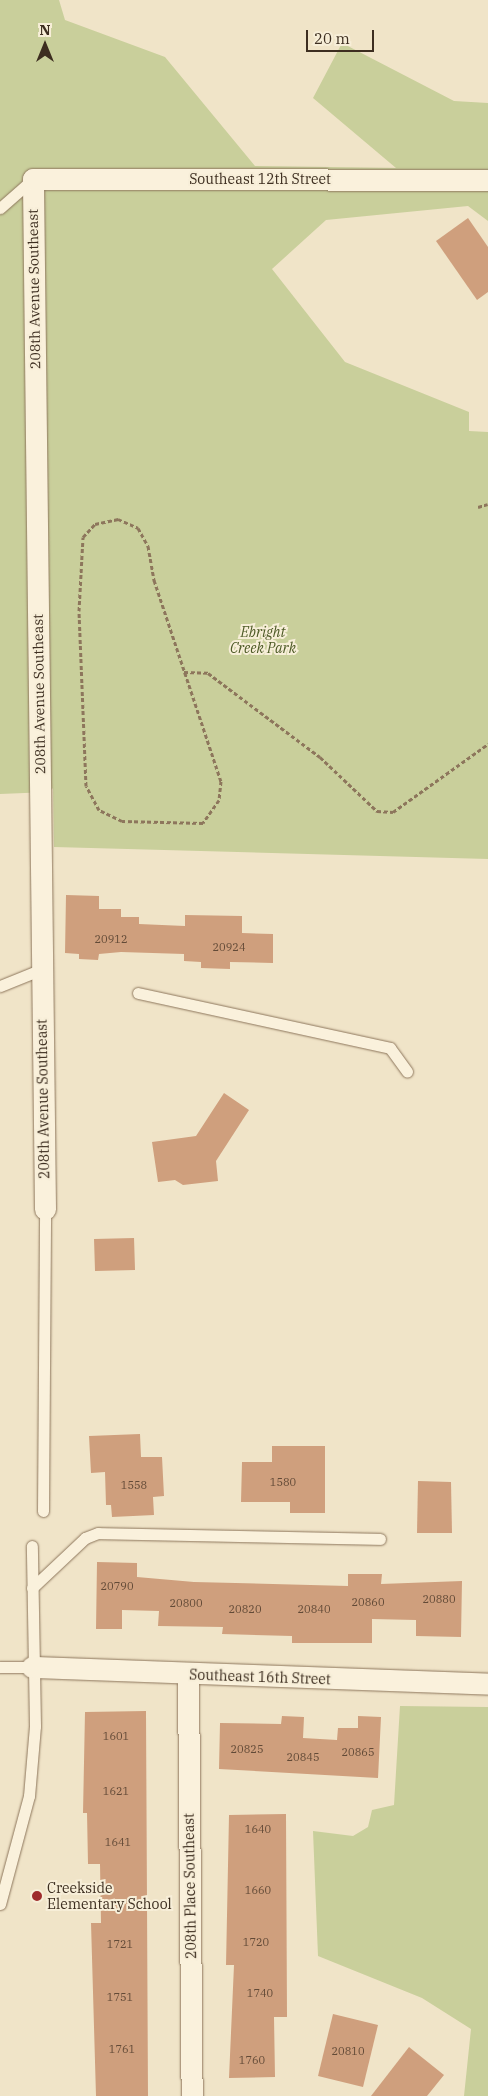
<!DOCTYPE html>
<html>
<head>
<meta charset="utf-8">
<style>
  body { margin:0 }
  #map { position:relative; width:488px; height:2096px; overflow:hidden; background:#f0e4c8; font-family:"IBM Plex Serif",serif }
  div>[style] { position:absolute }
  [style*='--x'] { left:calc(var(--x)*1px); top:calc(var(--y)*1px); width:calc(var(--w)*1px); rotate:calc(var(--a)*1deg) }
  .green>* { inset:0; background:#c9cf9b }
  .building>* { inset:0; background:#cf9f7d }
  .path>* { height:3px; margin-top:-1.5px; transform-origin:0; background:repeating-linear-gradient(90deg,#8d765c 0 4px,transparent 0 6.5px) }
  .roads { filter:drop-shadow(0 0 1px #8d765c) drop-shadow(0 0 1px #8d765c) }
  .service>* { height:11px; margin:-5.5px; padding:0 5.5px; transform-origin:5.5px; border-radius:5.5px; background:#faf1dc }
  .minor>* { height:21px; margin:-10.5px; padding:0 10.5px; transform-origin:10.5px; border-radius:10.5px; background:#faf1dc }
  .dots>* { width:14px; height:14px; translate:-50% -50%; box-sizing:border-box; border:2px solid #f7eed8; border-radius:50% }
  span { translate:-50% -50%; white-space:nowrap; text-align:center; line-height:1.15; -webkit-text-stroke:4px #f7eed8; paint-order:stroke }
  .number-label { font-size:11px; color:#624a37 }
  .number-label span { -webkit-text-stroke-width:0 }
  .street-label { font-size:14px; color:#3d2e20 }
  .park-label { font-size:14px; color:#4d5a26; font-style:italic }
  .poi-label { font-size:14px; color:#3d2e20 }
  .left { translate:0 -50%; text-align:left }
  .north { position:absolute; left:20px; top:20px; width:50px; height:50px; -webkit-text-stroke:4px #f7eed8; paint-order:stroke; rotate:0deg; font-size:14px; font-weight:700; line-height:20px; text-align:center; color:#3d2e20 }
  .north::after { content:''; display:block; margin:auto; width:18px; height:22px; background:#3d2e20; clip-path:polygon(50% 0,100% 100%,50% 72%,0 100%) }
  .scale { position:absolute; left:306px; top:30px; width:68px; height:22px; box-sizing:border-box; border:2px solid #3d2e20; border-top:0; padding-left:6px; font-size:15px; line-height:18px; white-space:nowrap; color:#3d2e20; -webkit-text-stroke:4px #f7eed8; paint-order:stroke }
</style>
</head>
<body>
<div id="map">
  <div class="green">
    <i style="clip-path:polygon(0 0,59px 0,65px 20px,165px 57px,255px 166px,396px 168px,313px 98px,342px 43px,454px 101px,488px 103px,488px 221px,468px 206px,326px 220px,272px 269px,345px 362px,469px 412px,469px 431px,488px 432px,488px 859px,54px 847px,53px 788px,49px 792px,0 794px)"></i>
    <i style="clip-path:polygon(400px 1706px,488px 1707px,488px 2096px,464px 2096px,471px 2029px,422px 1998px,318px 1956px,313px 1831px,353px 1836px,368px 1827px,372px 1810px,394px 1805px)"></i>
  </div>
  <div class="building">
    <i style="clip-path:polygon(468px 218px,488px 247px,488px 292px,477px 300px,436px 241px)"></i>
    <i style="clip-path:polygon(66px 895px,99px 896px,99px 909px,121px 909px,121px 917px,139px 917px,139px 924px,185px 926px,185px 915px,242px 916px,242px 933px,273px 934px,273px 963px,230px 962px,230px 969px,201px 968px,201px 962px,184px 961px,184px 954px,121px 952px,99px 954px,98px 960px,79px 959px,79px 954px,65px 953px)"></i>
    <i style="clip-path:polygon(224px 1093px,249px 1110px,216px 1161px,218px 1181px,183px 1185px,175px 1180px,158px 1182px,152px 1142px,196px 1136px)"></i>
    <i style="clip-path:polygon(134px 1238px,135px 1270px,95px 1271px,94px 1239px)"></i>
    <i style="clip-path:polygon(140px 1434px,141px 1457px,162px 1457px,164px 1496px,153px 1497px,154px 1515px,112px 1517px,111px 1505px,106px 1505px,105px 1472px,91px 1473px,89px 1436px)"></i>
    <i style="clip-path:polygon(272px 1446px,325px 1446px,325px 1513px,290px 1513px,290px 1502px,241px 1502px,242px 1462px,272px 1462px)"></i>
    <i style="clip-path:polygon(418px 1481px,451px 1482px,452px 1533px,417px 1533px)"></i>
    <i style="clip-path:polygon(97px 1562px,137px 1563px,137px 1577px,194px 1582px,348px 1586px,348px 1574px,382px 1574px,381px 1584px,462px 1581px,461px 1637px,416px 1636px,416px 1620px,372px 1619px,372px 1643px,292px 1643px,292px 1636px,222px 1634px,223px 1627px,158px 1626px,159px 1611px,122px 1610px,122px 1629px,96px 1629px)"></i>
    <i style="clip-path:polygon(146px 1711px,148px 2096px,96px 2096px,91px 1923px,101px 1923px,100px 1864px,88px 1864px,87px 1813px,83px 1813px,85px 1712px)"></i>
    <i style="clip-path:polygon(282px 1716px,304px 1717px,303px 1738px,337px 1740px,338px 1728px,358px 1728px,358px 1716px,381px 1717px,378px 1778px,219px 1769px,220px 1723px,281px 1724px)"></i>
    <i style="clip-path:polygon(286px 1814px,287px 2017px,274px 2017px,275px 2077px,229px 2078px,234px 1965px,226px 1965px,229px 1815px)"></i>
    <i style="clip-path:polygon(333px 2014px,378px 2025px,363px 2087px,318px 2076px)"></i>
    <i style="clip-path:polygon(409px 2047px,444px 2075px,427px 2096px,371px 2096px)"></i>
  </div>
  <div class="path">
    <i style="--x:478;--y:507;--w:10;--a:-17"></i>
    <i style="--x:118;--y:519;--w:22;--a:24"></i>
    <i style="--x:138;--y:528;--w:21;--a:61"></i>
    <i style="--x:148;--y:546;--w:35;--a:80"></i>
    <i style="--x:154;--y:580;--w:212;--a:71.6"></i>
    <i style="--x:221;--y:781;--w:19;--a:96"></i>
    <i style="--x:219;--y:800;--w:28;--a:125"></i>
    <i style="--x:203;--y:823;--w:81;--a:-178.6"></i>
    <i style="--x:122;--y:821;--w:25;--a:-154"></i>
    <i style="--x:99;--y:810;--w:27;--a:-118"></i>
    <i style="--x:86;--y:786;--w:175;--a:-92.3"></i>
    <i style="--x:79;--y:611;--w:74;--a:-86.9"></i>
    <i style="--x:83;--y:537;--w:18;--a:-47"></i>
    <i style="--x:95;--y:524;--w:24;--a:-12"></i>
    <i style="--x:184;--y:672;--w:24;--a:2"></i>
    <i style="--x:208;--y:673;--w:140;--a:36.9"></i>
    <i style="--x:320;--y:757;--w:79;--a:43.5"></i>
    <i style="--x:377;--y:811;--w:16;--a:4"></i>
    <i style="--x:393;--y:812;--w:117;--a:-35.6"></i>
  </div>
  <div class="roads">
    <div class="service">
      <i style="--x:0;--y:208;--w:44;--a:-41.3"></i>
      <i style="--x:0;--y:986;--w:45;--a:-22"></i>
      <i style="--x:138;--y:993;--w:258;--a:12.3"></i>
      <i style="--x:390;--y:1048;--w:29;--a:54"></i>
      <i style="--x:43;--y:1511;--w:302;--a:-89.6"></i>
      <i style="--x:32;--y:1588;--w:73;--a:-43.3"></i>
      <i style="--x:85;--y:1538;--w:14;--a:-21"></i>
      <i style="--x:98;--y:1533;--w:282;--a:1.2"></i>
      <i style="--x:0;--y:1667;--w:32;--a:0"></i>
      <i style="--x:0;--y:1904;--w:112;--a:-75"></i>
      <i style="--x:29;--y:1796;--w:70;--a:-85.1"></i>
      <i style="--x:35;--y:1726;--w:180;--a:-91"></i>
    </div>
    <div class="minor">
      <i style="--x:45;--y:1209;--w:1030;--a:-90.67"></i>
      <i style="--x:33;--y:179;--w:455;--a:0.1"></i>
      <i style="--x:32;--y:1667;--w:456;--a:2.1"></i>
      <i style="--x:188;--y:1675;--w:421;--a:89.5"></i>
    </div>
  </div>
  <div class="dots">
    <i style="left:37px;top:1896px;background:#9e2a2b"></i>
  </div>
  <div class="number-label">
    <span style="left:111px;top:939px">20912</span>
    <span style="left:229px;top:947px">20924</span>
    <span style="left:283px;top:1482px">1580</span>
    <span style="left:134px;top:1485px">1558</span>
    <span style="left:117px;top:1586px">20790</span>
    <span style="left:439px;top:1599px">20880</span>
    <span style="left:368px;top:1602px">20860</span>
    <span style="left:186px;top:1603px">20800</span>
    <span style="left:245px;top:1609px">20820</span>
    <span style="left:314px;top:1609px">20840</span>
    <span style="left:116px;top:1736px">1601</span>
    <span style="left:247px;top:1749px">20825</span>
    <span style="left:358px;top:1752px">20865</span>
    <span style="left:303px;top:1757px">20845</span>
    <span style="left:116px;top:1791px">1621</span>
    <span style="left:258px;top:1829px">1640</span>
    <span style="left:118px;top:1842px">1641</span>
    <span style="left:258px;top:1890px">1660</span>
    <span style="left:256px;top:1942px">1720</span>
    <span style="left:120px;top:1944px">1721</span>
    <span style="left:260px;top:1993px">1740</span>
    <span style="left:120px;top:1997px">1751</span>
    <span style="left:122px;top:2049px">1761</span>
    <span style="left:348px;top:2051px">20810</span>
    <span style="left:252px;top:2060px">1760</span>
  </div>
  <div class="street-label">
    <span style="left:260px;top:179px">Southeast 12th Street</span>
    <span style="left:34px;top:289px;rotate:-91deg">208th Avenue Southeast</span>
    <span style="left:39px;top:694px;rotate:-91deg">208th Avenue Southeast</span>
    <span style="left:43px;top:1099px;rotate:-91deg">208th Avenue Southeast</span>
    <span style="left:260px;top:1677px;rotate:2deg">Southeast 16th Street</span>
    <span style="left:190px;top:1886px;rotate:-91deg">208th Place Southeast</span>
  </div>
  <div class="park-label">
    <span style="left:263px;top:640px">Ebright<br>Creek Park</span>
  </div>
  <div class="poi-label">
    <span class="left" style="left:47px;top:1896px">Creekside<br>Elementary School</span>
  </div>
  <div class="north">N</div>
  <div class="scale">20 m</div>
</div>
</body>
</html>
